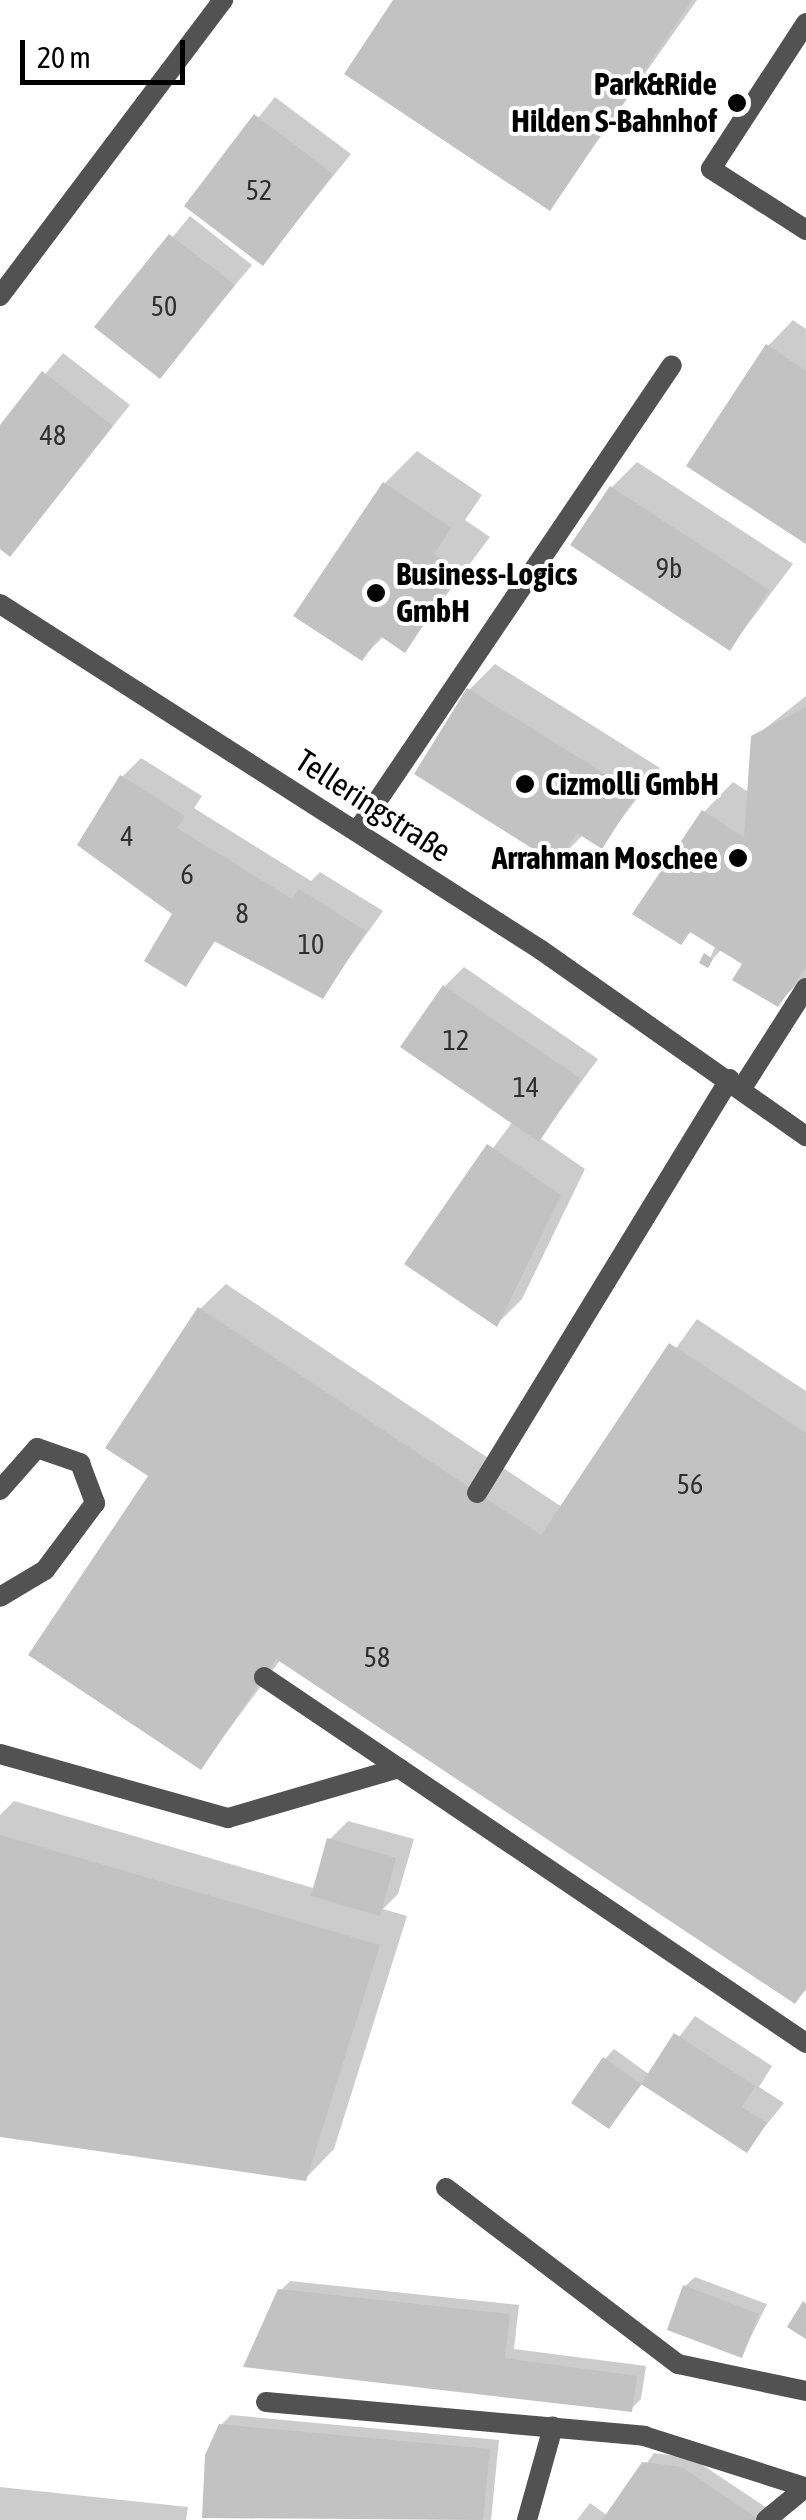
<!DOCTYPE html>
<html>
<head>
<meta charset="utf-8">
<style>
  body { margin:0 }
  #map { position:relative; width:806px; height:2520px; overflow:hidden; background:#fff; font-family:"Asap Condensed",sans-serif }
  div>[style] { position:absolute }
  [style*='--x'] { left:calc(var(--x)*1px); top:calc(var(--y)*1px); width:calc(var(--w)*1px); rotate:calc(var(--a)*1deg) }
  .shadow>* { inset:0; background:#0003 }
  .building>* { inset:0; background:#c2c2c2 }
  .service>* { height:20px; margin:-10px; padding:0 10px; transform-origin:10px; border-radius:10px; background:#525252 }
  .minor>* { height:20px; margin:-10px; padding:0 10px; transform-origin:10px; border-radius:10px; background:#525252 }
  .dots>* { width:28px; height:28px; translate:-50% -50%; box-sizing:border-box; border:5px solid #fff; border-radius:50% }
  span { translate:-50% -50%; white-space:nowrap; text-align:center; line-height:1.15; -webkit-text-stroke:8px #fff; paint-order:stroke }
  .number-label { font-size:28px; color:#303030 }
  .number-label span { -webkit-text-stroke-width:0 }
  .poi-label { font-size:32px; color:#000; font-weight:700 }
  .right { translate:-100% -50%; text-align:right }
  .left { translate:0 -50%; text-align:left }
  .street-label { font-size:32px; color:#000 }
  .scale { position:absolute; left:20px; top:40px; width:165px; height:45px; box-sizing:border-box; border:5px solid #000; border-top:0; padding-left:12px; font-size:30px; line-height:35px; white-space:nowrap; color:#000; -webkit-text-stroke:8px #fff; paint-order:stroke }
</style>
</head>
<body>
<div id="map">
  <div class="shadow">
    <i style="clip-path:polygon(396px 0,697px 0,550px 208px)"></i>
    <i style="clip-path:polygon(275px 97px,351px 154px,263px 263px,188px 205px)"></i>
    <i style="clip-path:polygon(190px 216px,252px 265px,160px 375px,98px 327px)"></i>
    <i style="clip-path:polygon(793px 320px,806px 329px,806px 541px,768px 346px)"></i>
    <i style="clip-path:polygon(63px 353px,130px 405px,10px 554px,0 546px,0 428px)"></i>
    <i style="clip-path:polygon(417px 451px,482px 495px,465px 520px,490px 537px,405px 650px,384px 636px,362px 658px,384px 484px)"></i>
    <i style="clip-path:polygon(637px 462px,793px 564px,730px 648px,612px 487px)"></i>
    <i style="clip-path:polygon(495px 664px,660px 768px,601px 846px,584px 834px,557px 861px,469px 690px)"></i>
    <i style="clip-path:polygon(806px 696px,806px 976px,777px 1004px,745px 963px,722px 949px,707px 965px,716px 945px,692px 931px,681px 941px,704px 812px,733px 782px,750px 793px,753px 738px)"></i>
    <i style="clip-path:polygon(141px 758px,202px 796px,194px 808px,311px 881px,320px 872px,383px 911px,322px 996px,218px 937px,186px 984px,176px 912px,122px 777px)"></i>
    <i style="clip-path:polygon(464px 967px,598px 1059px,540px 1138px,585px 1169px,522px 1299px,497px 1324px,408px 1264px,513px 1121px,445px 986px)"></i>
    <i style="clip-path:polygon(226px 1284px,562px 1507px,697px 1319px,806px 1391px,806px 1990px,795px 2001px,281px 1659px,201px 1767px,151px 1475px,200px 1309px)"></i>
    <i style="clip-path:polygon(14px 1801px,313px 1888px,329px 1840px,348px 1821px,414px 1839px,398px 1894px,383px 1909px,407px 1916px,334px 2149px,305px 2179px,0 2134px,0 1815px)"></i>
    <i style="clip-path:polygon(695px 2016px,772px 2066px,759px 2087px,784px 2103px,746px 2150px,643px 2083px,609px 2126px,605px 2059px,614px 2049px,650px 2075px)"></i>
    <i style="clip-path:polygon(695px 2277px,767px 2304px,742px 2355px,685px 2286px)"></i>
    <i style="clip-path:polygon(290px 2281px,519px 2305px,514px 2349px,646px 2366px,641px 2399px,631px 2409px,280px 2291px)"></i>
    <i style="clip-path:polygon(231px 2415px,499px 2440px,491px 2520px,204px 2516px,221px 2425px)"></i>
    <i style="clip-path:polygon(654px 2453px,692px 2458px,785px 2520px,577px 2520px,590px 2503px,608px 2516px)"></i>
    <i style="clip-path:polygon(0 2487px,188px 2507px,186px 2520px,0 2520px)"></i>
  </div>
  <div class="building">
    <i style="clip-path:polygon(393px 0,692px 0,550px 211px,344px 74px)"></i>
    <i style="clip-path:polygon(254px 114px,333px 174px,263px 266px,184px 206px)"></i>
    <i style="clip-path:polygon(169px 234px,235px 285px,160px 379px,94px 327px)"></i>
    <i style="clip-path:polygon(766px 344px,806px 371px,806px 544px,686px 466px)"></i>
    <i style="clip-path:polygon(42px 371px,113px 426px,10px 557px,0 549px,0 425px)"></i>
    <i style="clip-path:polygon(383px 482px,451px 528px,434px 554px,459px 571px,405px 653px,380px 636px,362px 661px,293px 616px)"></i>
    <i style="clip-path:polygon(610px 486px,769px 590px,730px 651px,570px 545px)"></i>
    <i style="clip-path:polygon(467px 688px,637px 794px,602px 849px,577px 833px,557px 864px,414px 774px)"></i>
    <i style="clip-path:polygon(806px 707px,806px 967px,778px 1007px,732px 980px,742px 964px,690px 932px,681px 945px,632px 914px,702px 810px,744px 838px,751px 736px)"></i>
    <i style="clip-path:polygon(120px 775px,185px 816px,177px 828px,292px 899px,299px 889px,366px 931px,323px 999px,214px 941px,186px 987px,144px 961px,172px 914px,77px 845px)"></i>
    <i style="clip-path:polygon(704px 953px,713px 959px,708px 968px,699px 963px)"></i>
    <i style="clip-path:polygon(443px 985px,581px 1079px,539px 1142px,400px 1047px)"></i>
    <i style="clip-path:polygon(487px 1144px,561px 1195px,497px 1327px,404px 1264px)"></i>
    <i style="clip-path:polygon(198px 1307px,541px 1535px,669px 1343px,806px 1433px,806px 1988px,795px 2004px,276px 1659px,201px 1770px,28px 1655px,148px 1476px,105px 1448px)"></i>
    <i style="clip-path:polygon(0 1835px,380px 1945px,306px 2181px,0 2137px)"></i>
    <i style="clip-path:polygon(327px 1838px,396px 1858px,380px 1916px,311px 1896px)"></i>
    <i style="clip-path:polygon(674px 2033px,755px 2086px,742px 2107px,767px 2123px,747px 2153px,641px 2084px)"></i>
    <i style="clip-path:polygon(603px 2057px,641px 2084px,609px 2129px,571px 2103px)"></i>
    <i style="clip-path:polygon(683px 2285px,759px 2314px,742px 2358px,667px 2330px)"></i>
    <i style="clip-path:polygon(278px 2289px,510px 2314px,505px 2358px,637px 2376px,632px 2412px,243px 2367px)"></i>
    <i style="clip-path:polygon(803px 2301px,806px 2304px,806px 2339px,787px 2327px)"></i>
    <i style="clip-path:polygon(219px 2424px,490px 2449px,483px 2520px,202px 2518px,205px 2455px)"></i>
    <i style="clip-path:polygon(642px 2462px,682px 2467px,760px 2520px,602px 2520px)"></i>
  </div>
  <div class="service">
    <i style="--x:806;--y:23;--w:174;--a:123.1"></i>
    <i style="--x:711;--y:169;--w:113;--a:32.7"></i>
    <i style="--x:357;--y:831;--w:562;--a:-55.94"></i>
    <i style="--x:742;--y:1088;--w:119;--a:-57.4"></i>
    <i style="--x:0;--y:1490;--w:56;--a:-48.6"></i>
    <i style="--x:37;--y:1448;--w:46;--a:19.2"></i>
    <i style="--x:80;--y:1463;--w:43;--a:69.4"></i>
    <i style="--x:95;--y:1503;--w:84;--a:126.7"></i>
    <i style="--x:45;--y:1570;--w:52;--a:149"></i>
    <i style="--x:477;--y:1493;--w:485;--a:-58.6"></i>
    <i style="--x:264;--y:1677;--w:654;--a:34.03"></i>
    <i style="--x:0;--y:1754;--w:237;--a:15.7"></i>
    <i style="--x:228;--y:1818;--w:178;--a:-16.3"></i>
    <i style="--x:446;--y:2188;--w:291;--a:37.2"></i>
    <i style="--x:678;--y:2364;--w:131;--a:11.9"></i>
    <i style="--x:266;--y:2402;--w:380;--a:5.1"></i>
    <i style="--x:644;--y:2436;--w:169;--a:17.6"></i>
    <i style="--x:527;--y:2520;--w:97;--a:-74.4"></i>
    <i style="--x:766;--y:2520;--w:52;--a:-39.5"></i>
  </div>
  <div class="minor">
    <i style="--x:0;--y:296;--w:371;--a:-53"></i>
    <i style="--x:0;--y:604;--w:642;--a:32.6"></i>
    <i style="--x:541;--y:950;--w:324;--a:35.1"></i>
  </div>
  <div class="dots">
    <i style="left:737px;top:103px;background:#000"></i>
    <i style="left:376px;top:593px;background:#000"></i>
    <i style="left:525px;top:784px;background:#000"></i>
    <i style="left:738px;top:858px;background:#000"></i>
  </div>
  <div class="number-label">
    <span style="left:259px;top:190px">52</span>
    <span style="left:164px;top:306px">50</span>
    <span style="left:53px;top:435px">48</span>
    <span style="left:669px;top:568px">9b</span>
    <span style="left:127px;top:836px">4</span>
    <span style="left:187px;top:874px">6</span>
    <span style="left:242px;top:913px">8</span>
    <span style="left:311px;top:944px">10</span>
    <span style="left:456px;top:1040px">12</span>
    <span style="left:526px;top:1087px">14</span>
    <span style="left:690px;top:1484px">56</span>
    <span style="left:377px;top:1657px">58</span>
  </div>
  <div class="poi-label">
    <span class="right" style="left:717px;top:103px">Park&amp;Ride<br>Hilden S-Bahnhof</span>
    <span class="left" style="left:396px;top:593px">Business-Logics<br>GmbH</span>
    <span class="left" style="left:545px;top:784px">Cizmolli GmbH</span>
    <span class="right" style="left:718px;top:858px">Arrahman Moschee</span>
  </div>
  <div class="street-label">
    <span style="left:373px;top:806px;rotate:33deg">Telleringstraße</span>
  </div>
  <div class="scale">20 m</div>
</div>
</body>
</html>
